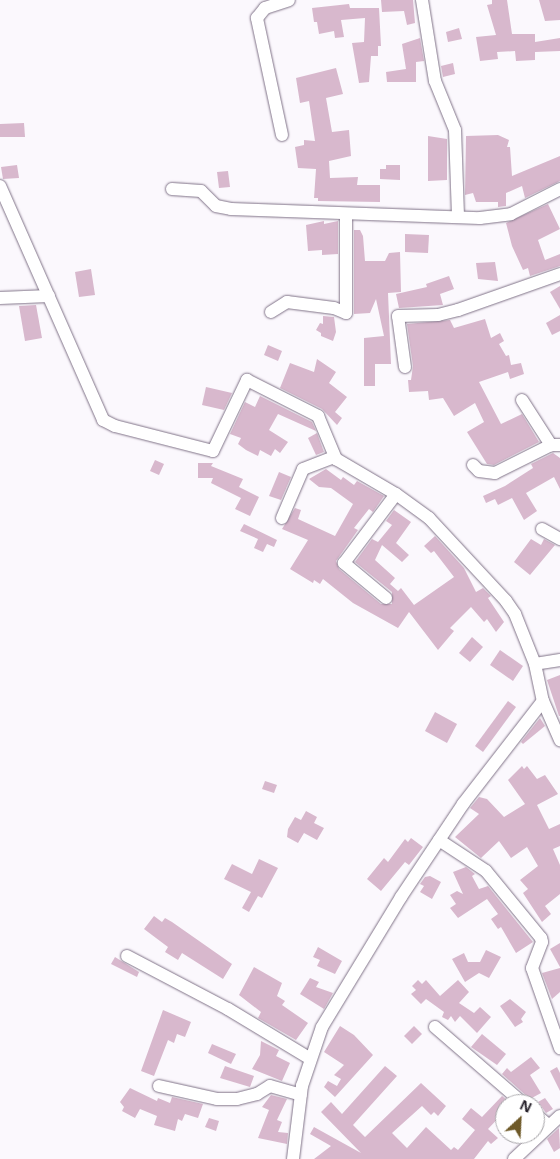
<!DOCTYPE html>
<html>
<head>
<meta charset="utf-8">
<style>
  body { margin:0 }
  #map { position:relative; width:560px; height:1159px; overflow:hidden; background:#fbf8fd; font-family:"Noto Sans",sans-serif }
  div>[style] { position:absolute }
  [style*='--x'] { left:calc(var(--x)*1px); top:calc(var(--y)*1px); width:calc(var(--w)*1px); rotate:calc(var(--a)*1deg) }
  .building>* { inset:0; background:#d8b8cd }
  .roads { filter:drop-shadow(0 0 1px #807388) drop-shadow(0 0 1px #807388) }
  .minor>* { height:12px; margin:-6px; padding:0 6px; transform-origin:6px; border-radius:6px; background:#fff }
  span { translate:-50% -50%; white-space:nowrap; text-align:center; line-height:1.15; -webkit-text-stroke:4px #fff; paint-order:stroke }
  .north { position:absolute; left:495px; top:1094px; width:50px; height:50px; box-sizing:border-box; background:#fff; border:1px solid #a7a5a9; border-radius:50%; rotate:25deg; font-size:14px; font-weight:700; line-height:20px; text-align:center; color:#241f28 }
  .north::after { content:''; display:block; margin:auto; width:18px; height:22px; background:#6e5928; clip-path:polygon(50% 0,100% 100%,50% 72%,0 100%) }
</style>
</head>
<body>
<div id="map">
  <div class="building">
    <i style="clip-path:polygon(381px 0,413px 0,415px 23px,407px 25px,404px 11px,382px 12px)"></i>
    <i style="clip-path:polygon(492px 0,507px 0,512px 34px,535px 34px,535px 42px,560px 38px,560px 51px,535px 52px,535px 60px,516px 61px,515px 51px,497px 52px,498px 59px,480px 61px,476px 37px,496px 35px,487px 5px,492px 4px)"></i>
    <i style="clip-path:polygon(539px 0,560px 0,560px 20px,545px 21px)"></i>
    <i style="clip-path:polygon(349px 4px,350px 8px,379px 8px,381px 46px,378px 46px,378px 56px,371px 56px,369px 82px,359px 83px,352px 43px,364px 42px,365px 18px,341px 20px,344px 37px,335px 38px,334px 31px,319px 34px,317px 22px,314px 22px,312px 8px)"></i>
    <i style="clip-path:polygon(459px 28px,462px 39px,448px 42px,446px 32px)"></i>
    <i style="clip-path:polygon(420px 38px,424px 61px,416px 62px,416px 82px,387px 82px,386px 72px,406px 69px,402px 44px)"></i>
    <i style="clip-path:polygon(453px 63px,455px 74px,443px 77px,441px 66px)"></i>
    <i style="clip-path:polygon(336px 68px,343px 94px,326px 98px,332px 132px,349px 130px,351px 156px,329px 161px,330px 178px,358px 177px,357px 185px,380px 185px,380px 202px,318px 201px,318px 198px,314px 198px,316px 169px,298px 168px,295px 147px,304px 145px,304px 140px,315px 141px,309px 101px,300px 103px,296px 78px)"></i>
    <i style="clip-path:polygon(24px 123px,25px 137px,0 137px,0 124px)"></i>
    <i style="clip-path:polygon(498px 135px,509px 140px,507px 147px,510px 147px,512px 176px,560px 156px,560px 181px,525px 198px,522px 186px,506px 193px,506px 206px,498px 207px,498px 202px,476px 202px,473px 193px,465px 195px,466px 136px)"></i>
    <i style="clip-path:polygon(428px 136px,447px 139px,447px 180px,428px 181px)"></i>
    <i style="clip-path:polygon(17px 165px,19px 178px,3px 179px,1px 167px)"></i>
    <i style="clip-path:polygon(386px 165px,400px 165px,400px 180px,380px 179px,380px 169px,386px 169px)"></i>
    <i style="clip-path:polygon(228px 171px,230px 187px,219px 188px,217px 172px)"></i>
    <i style="clip-path:polygon(548px 204px,560px 229px,538px 240px,545px 260px,560px 254px,560px 266px,530px 276px,528px 268px,523px 270px,512px 246px,506px 223px)"></i>
    <i style="clip-path:polygon(324px 221px,324px 224px,338px 221px,338px 254px,322px 255px,322px 250px,308px 251px,306px 225px)"></i>
    <i style="clip-path:polygon(354px 230px,360px 230px,363px 236px,365px 261px,385px 261px,389px 253px,400px 252px,401px 292px,388px 293px,391px 364px,375px 364px,375px 386px,364px 386px,364px 338px,384px 336px,376px 299px,370px 313px,354px 314px)"></i>
    <i style="clip-path:polygon(405px 234px,429px 235px,428px 253px,405px 252px)"></i>
    <i style="clip-path:polygon(495px 262px,498px 281px,478px 279px,476px 263px)"></i>
    <i style="clip-path:polygon(91px 269px,95px 295px,79px 297px,75px 272px)"></i>
    <i style="clip-path:polygon(449px 276px,454px 289px,440px 294px,443px 305px,399px 308px,396px 294px,427px 287px,426px 284px)"></i>
    <i style="clip-path:polygon(560px 286px,560px 309px,550px 292px)"></i>
    <i style="clip-path:polygon(36px 305px,42px 338px,25px 341px,19px 306px)"></i>
    <i style="clip-path:polygon(560px 315px,560px 331px,552px 335px,546px 323px)"></i>
    <i style="clip-path:polygon(323px 316px,334px 317px,336px 332px,333px 341px,321px 336px,321px 333px,316px 330px,320px 323px,323px 324px)"></i>
    <i style="clip-path:polygon(485px 319px,491px 338px,500px 333px,504px 341px,499px 344px,506px 356px,509px 355px,511px 365px,521px 363px,524px 374px,510px 379px,508px 372px,479px 382px,501px 424px,522px 414px,539px 442px,494px 465px,487px 464px,467px 432px,484px 422px,475px 403px,454px 416px,443px 398px,429px 400px,428px 391px,409px 392px,408px 380px,411px 380px,413px 366px,407px 324px,450px 320px,454px 328px)"></i>
    <i style="clip-path:polygon(268px 345px,282px 351px,278px 361px,264px 355px)"></i>
    <i style="clip-path:polygon(317px 359px,336px 372px,329px 383px,347px 397px,335px 412px,342px 418px,337px 425px,322px 409px,280px 388px,290px 363px,314px 372px)"></i>
    <i style="clip-path:polygon(206px 387px,232px 393px,224px 410px,202px 405px)"></i>
    <i style="clip-path:polygon(260px 396px,312px 422px,316px 431px,278px 414px,269px 430px,288px 442px,280px 453px,275px 449px,271px 456px,260px 450px,258px 456px,246px 450px,238px 444px,241px 438px,230px 434px,245px 402px,255px 407px)"></i>
    <i style="clip-path:polygon(317px 433px,324px 452px,316px 455px,308px 438px)"></i>
    <i style="clip-path:polygon(553px 453px,560px 458px,560px 489px,554px 477px,526px 493px,537px 511px,524px 520px,512px 498px,498px 505px,495px 499px,486px 503px,483px 496px,505px 486px,533px 468px,531px 464px)"></i>
    <i style="clip-path:polygon(155px 460px,164px 464px,159px 475px,150px 471px)"></i>
    <i style="clip-path:polygon(198px 463px,213px 463px,211px 466px,243px 479px,239px 487px,259px 497px,250px 516px,235px 509px,241px 498px,211px 483px,213px 478px,198px 478px)"></i>
    <i style="clip-path:polygon(326px 469px,341px 480px,343px 477px,354px 485px,357px 481px,384px 496px,373px 512px,369px 509px,354px 528px,358px 530px,336px 561px,339px 569px,381px 604px,392px 604px,392px 592px,355px 562px,372px 539px,380px 543px,378px 542px,392px 525px,386px 521px,394px 510px,411px 522px,396px 543px,409px 555px,402px 562px,382px 545px,375px 560px,395px 578px,390px 584px,398px 591px,401px 588px,414px 605px,454px 577px,434px 551px,431px 553px,424px 546px,435px 536px,464px 568px,476px 592px,483px 588px,491px 596px,488px 598px,504px 622px,496px 632px,487px 619px,484px 622px,471px 607px,450px 628px,454px 631px,438px 650px,409px 612px,398px 628px,353px 603px,323px 579px,320px 584px,314px 580px,313px 583px,290px 569px,308px 540px,282px 529px,295px 508px,301px 510px,298px 519px,335px 536px,353px 504px,331px 488px,319px 487px,309px 479px)"></i>
    <i style="clip-path:polygon(279px 472px,291px 477px,281px 500px,269px 496px)"></i>
    <i style="clip-path:polygon(244px 524px,277px 540px,274px 547px,267px 544px,263px 552px,254px 548px,258px 539px,240px 531px)"></i>
    <i style="clip-path:polygon(531px 539px,541px 545px,544px 539px,555px 545px,530px 575px,514px 562px)"></i>
    <i style="clip-path:polygon(472px 637px,483px 647px,470px 662px,459px 653px)"></i>
    <i style="clip-path:polygon(500px 650px,523px 666px,513px 681px,490px 665px)"></i>
    <i style="clip-path:polygon(560px 675px,560px 716px,559px 716px,547px 680px)"></i>
    <i style="clip-path:polygon(508px 701px,516px 707px,483px 752px,475px 746px)"></i>
    <i style="clip-path:polygon(435px 712px,457px 724px,447px 743px,425px 731px)"></i>
    <i style="clip-path:polygon(540px 718px,545px 726px,523px 744px,521px 742px)"></i>
    <i style="clip-path:polygon(522px 766px,524px 769px,527px 766px,537px 779px,545px 775px,558px 794px,537px 805px,549px 829px,560px 824px,560px 846px,553px 849px,560px 865px,560px 894px,545px 906px,551px 914px,542px 922px,523px 893px,528px 889px,520px 880px,538px 866px,527px 847px,511px 858px,499px 841px,481px 858px,455px 837px,479px 814px,470px 808px,479px 797px,487px 799px,504px 817px,525px 804px,508px 780px)"></i>
    <i style="clip-path:polygon(265px 781px,277px 785px,274px 793px,262px 789px)"></i>
    <i style="clip-path:polygon(306px 811px,317px 817px,314px 823px,324px 828px,317px 840px,304px 833px,298px 843px,287px 837px,288px 829px,295px 817px,301px 820px)"></i>
    <i style="clip-path:polygon(411px 838px,423px 847px,409px 865px,405px 862px,381px 891px,367px 879px,384px 858px,388px 862px,405px 839px,408px 842px)"></i>
    <i style="clip-path:polygon(259px 859px,278px 868px,262px 898px,258px 896px,249px 912px,242px 908px,251px 892px,224px 879px,232px 864px,252px 874px)"></i>
    <i style="clip-path:polygon(466px 867px,475px 874px,472px 876px,479px 889px,488px 886px,533px 942px,516px 953px,501px 927px,498px 929px,491px 919px,498px 914px,487px 899px,458px 918px,450px 908px,456px 904px,450px 895px,457px 891px,463px 894px,453px 872px)"></i>
    <i style="clip-path:polygon(430px 876px,441px 882px,432px 899px,420px 892px,424px 886px,420px 884px,425px 877px)"></i>
    <i style="clip-path:polygon(154px 916px,162px 922px,165px 918px,172px 922px,232px 964px,223px 979px,182px 953px,178px 960px,165px 952px,168px 947px,144px 929px)"></i>
    <i style="clip-path:polygon(560px 943px,560px 967px,550px 949px)"></i>
    <i style="clip-path:polygon(318px 947px,342px 961px,335px 974px,317px 966px,320px 960px,313px 957px)"></i>
    <i style="clip-path:polygon(486px 950px,501px 957px,489px 978px,479px 973px,465px 982px,452px 959px,464px 953px,468px 962px,480px 962px)"></i>
    <i style="clip-path:polygon(115px 957px,139px 972px,137px 977px,111px 964px)"></i>
    <i style="clip-path:polygon(254px 967px,282px 983px,277px 996px,285px 1001px,282px 1005px,308px 1023px,296px 1040px,258px 1018px,261px 1012px,239px 995px)"></i>
    <i style="clip-path:polygon(560px 968px,560px 992px,552px 999px,542px 973px)"></i>
    <i style="clip-path:polygon(310px 978px,319px 982px,316px 987px,333px 993px,324px 1009px,300px 994px)"></i>
    <i style="clip-path:polygon(418px 980px,422px 984px,426px 980px,440px 996px,458px 980px,469px 992px,459px 1003px,474px 1013px,480px 1007px,491px 1017px,477px 1033px,460px 1016px,455px 1022px,451px 1016px,448px 1020px,442px 1017px,444px 1012px,426px 999px,421px 1004px,411px 994px,416px 990px,412px 986px)"></i>
    <i style="clip-path:polygon(510px 999px,526px 1012px,521px 1019px,523px 1022px,515px 1027px,500px 1006px)"></i>
    <i style="clip-path:polygon(163px 1010px,191px 1022px,185px 1037px,177px 1034px,174px 1043px,168px 1040px,154px 1076px,141px 1071px)"></i>
    <i style="clip-path:polygon(340px 1026px,354px 1035px,373px 1055px,335px 1097px,324px 1087px,328px 1081px,337px 1086px,341px 1079px,334px 1075px,344px 1065px,324px 1052px)"></i>
    <i style="clip-path:polygon(414px 1026px,422px 1034px,412px 1044px,404px 1036px)"></i>
    <i style="clip-path:polygon(482px 1034px,506px 1054px,497px 1065px,471px 1047px)"></i>
    <i style="clip-path:polygon(261px 1041px,279px 1050px,276px 1056px,290px 1063px,282px 1081px,252px 1069px,260px 1055px)"></i>
    <i style="clip-path:polygon(212px 1044px,236px 1054px,231px 1064px,208px 1053px)"></i>
    <i style="clip-path:polygon(531px 1057px,540px 1068px,530px 1075px,541px 1093px,530px 1099px,502px 1074px,507px 1068px,511px 1072px)"></i>
    <i style="clip-path:polygon(225px 1066px,254px 1076px,250px 1087px,220px 1078px)"></i>
    <i style="clip-path:polygon(385px 1066px,397px 1076px,353px 1125px,365px 1137px,421px 1083px,446px 1106px,438px 1116px,434px 1112px,431px 1115px,422px 1106px,392px 1133px,407px 1148px,426px 1127px,451px 1150px,454px 1147px,458px 1150px,475px 1130px,462px 1119px,471px 1108px,482px 1117px,502px 1096px,512px 1104px,505px 1104px,505px 1111px,488px 1129px,498px 1138px,491px 1144px,488px 1141px,474px 1159px,314px 1159px,331px 1146px,310px 1134px,314px 1127px,361px 1153px,321px 1112px,331px 1102px,342px 1114px)"></i>
    <i style="clip-path:polygon(557px 1067px,560px 1073px,560px 1091px,550px 1071px)"></i>
    <i style="clip-path:polygon(130px 1088px,157px 1101px,158px 1098px,170px 1103px,172px 1097px,203px 1104px,198px 1118px,185px 1114px,182px 1121px,178px 1119px,175px 1131px,154px 1125px,157px 1116px,140px 1109px,135px 1118px,122px 1111px,124px 1107px,120px 1102px)"></i>
    <i style="clip-path:polygon(271px 1095px,287px 1099px,277px 1120px,282px 1122px,278px 1132px,288px 1133px,287px 1144px,258px 1138px,269px 1110px,262px 1107px)"></i>
    <i style="clip-path:polygon(545px 1098px,553px 1109px,546px 1113px,538px 1102px)"></i>
    <i style="clip-path:polygon(209px 1118px,219px 1121px,216px 1131px,205px 1127px)"></i>
    <i style="clip-path:polygon(559px 1128px,560px 1148px,554px 1152px,547px 1139px)"></i>
  </div>
  <div class="roads">
    <div class="minor">
      <i style="--x:422;--y:0;--w:82;--a:80.9"></i>
      <i style="--x:435;--y:81;--w:53;--a:67.8"></i>
      <i style="--x:455;--y:130;--w:87;--a:88"></i>
      <i style="--x:282;--y:135;--w:120;--a:-102.1"></i>
      <i style="--x:257;--y:18;--w:13;--a:-51"></i>
      <i style="--x:265;--y:8;--w:25;--a:-18"></i>
      <i style="--x:0;--y:186;--w:256;--a:66.2"></i>
      <i style="--x:103;--y:420;--w:13;--a:27"></i>
      <i style="--x:115;--y:426;--w:101;--a:14.3"></i>
      <i style="--x:213;--y:451;--w:79;--a:-64.4"></i>
      <i style="--x:247;--y:380;--w:80;--a:26.9"></i>
      <i style="--x:318;--y:416;--w:47;--a:67.3"></i>
      <i style="--x:336;--y:459;--w:69;--a:30.3"></i>
      <i style="--x:396;--y:494;--w:41;--a:36"></i>
      <i style="--x:429;--y:518;--w:113;--a:47.1"></i>
      <i style="--x:506;--y:601;--w:16;--a:55"></i>
      <i style="--x:515;--y:614;--w:54;--a:68.2"></i>
      <i style="--x:172;--y:189;--w:29;--a:4"></i>
      <i style="--x:201;--y:191;--w:21;--a:45"></i>
      <i style="--x:216;--y:206;--w:15;--a:11"></i>
      <i style="--x:231;--y:209;--w:249;--a:2.1"></i>
      <i style="--x:480;--y:218;--w:31;--a:-7"></i>
      <i style="--x:511;--y:214;--w:55;--a:-27"></i>
      <i style="--x:0;--y:298;--w:49;--a:-2.3"></i>
      <i style="--x:271;--y:312;--w:19;--a:-32"></i>
      <i style="--x:287;--y:302;--w:47;--a:7.3"></i>
      <i style="--x:334;--y:308;--w:13;--a:23"></i>
      <i style="--x:346;--y:313;--w:99;--a:-90"></i>
      <i style="--x:405;--y:367;--w:51;--a:-97.8"></i>
      <i style="--x:398;--y:316;--w:40;--a:-1.4"></i>
      <i style="--x:438;--y:315;--w:21;--a:-14"></i>
      <i style="--x:458;--y:310;--w:108;--a:-19.4"></i>
      <i style="--x:522;--y:400;--w:54;--a:57.2"></i>
      <i style="--x:473;--y:465;--w:8;--a:45"></i>
      <i style="--x:479;--y:471;--w:16;--a:7"></i>
      <i style="--x:495;--y:473;--w:63;--a:-26.6"></i>
      <i style="--x:551;--y:445;--w:9;--a:0"></i>
      <i style="--x:282;--y:518;--w:53;--a:-66.8"></i>
      <i style="--x:303;--y:469;--w:33;--a:-21"></i>
      <i style="--x:542;--y:529;--w:21;--a:29"></i>
      <i style="--x:386;--y:598;--w:55;--a:-140.2"></i>
      <i style="--x:344;--y:563;--w:86;--a:-53"></i>
      <i style="--x:560;--y:660;--w:25;--a:171"></i>
      <i style="--x:535;--y:664;--w:38;--a:78"></i>
      <i style="--x:543;--y:701;--w:43;--a:66.4"></i>
      <i style="--x:439;--y:840;--w:56;--a:33.4"></i>
      <i style="--x:486;--y:871;--w:87;--a:50.6"></i>
      <i style="--x:541;--y:938;--w:4;--a:76"></i>
      <i style="--x:542;--y:942;--w:28;--a:111"></i>
      <i style="--x:532;--y:968;--w:85;--a:70.7"></i>
      <i style="--x:127;--y:956;--w:114;--a:27.7"></i>
      <i style="--x:228;--y:1009;--w:95;--a:31.2"></i>
      <i style="--x:435;--y:1027;--w:118;--a:40.9"></i>
      <i style="--x:159;--y:1086;--w:59;--a:12.6"></i>
      <i style="--x:217;--y:1099;--w:20;--a:0"></i>
      <i style="--x:237;--y:1099;--w:21;--a:-14"></i>
      <i style="--x:257;--y:1094;--w:15;--a:-32"></i>
      <i style="--x:270;--y:1086;--w:32;--a:16"></i>
      <i style="--x:535;--y:1114;--w:17;--a:40"></i>
      <i style="--x:293;--y:1159;--w:74;--a:-83"></i>
      <i style="--x:302;--y:1086;--w:62;--a:-71.3"></i>
      <i style="--x:322;--y:1027;--w:152;--a:-58.7"></i>
      <i style="--x:401;--y:897;--w:112;--a:-56.3"></i>
      <i style="--x:463;--y:804;--w:130;--a:-52.2"></i>
      <i style="--x:514;--y:1159;--w:63;--a:-43.1"></i>
    </div>
  </div>
  <div class="north">N</div>
</div>
</body>
</html>
